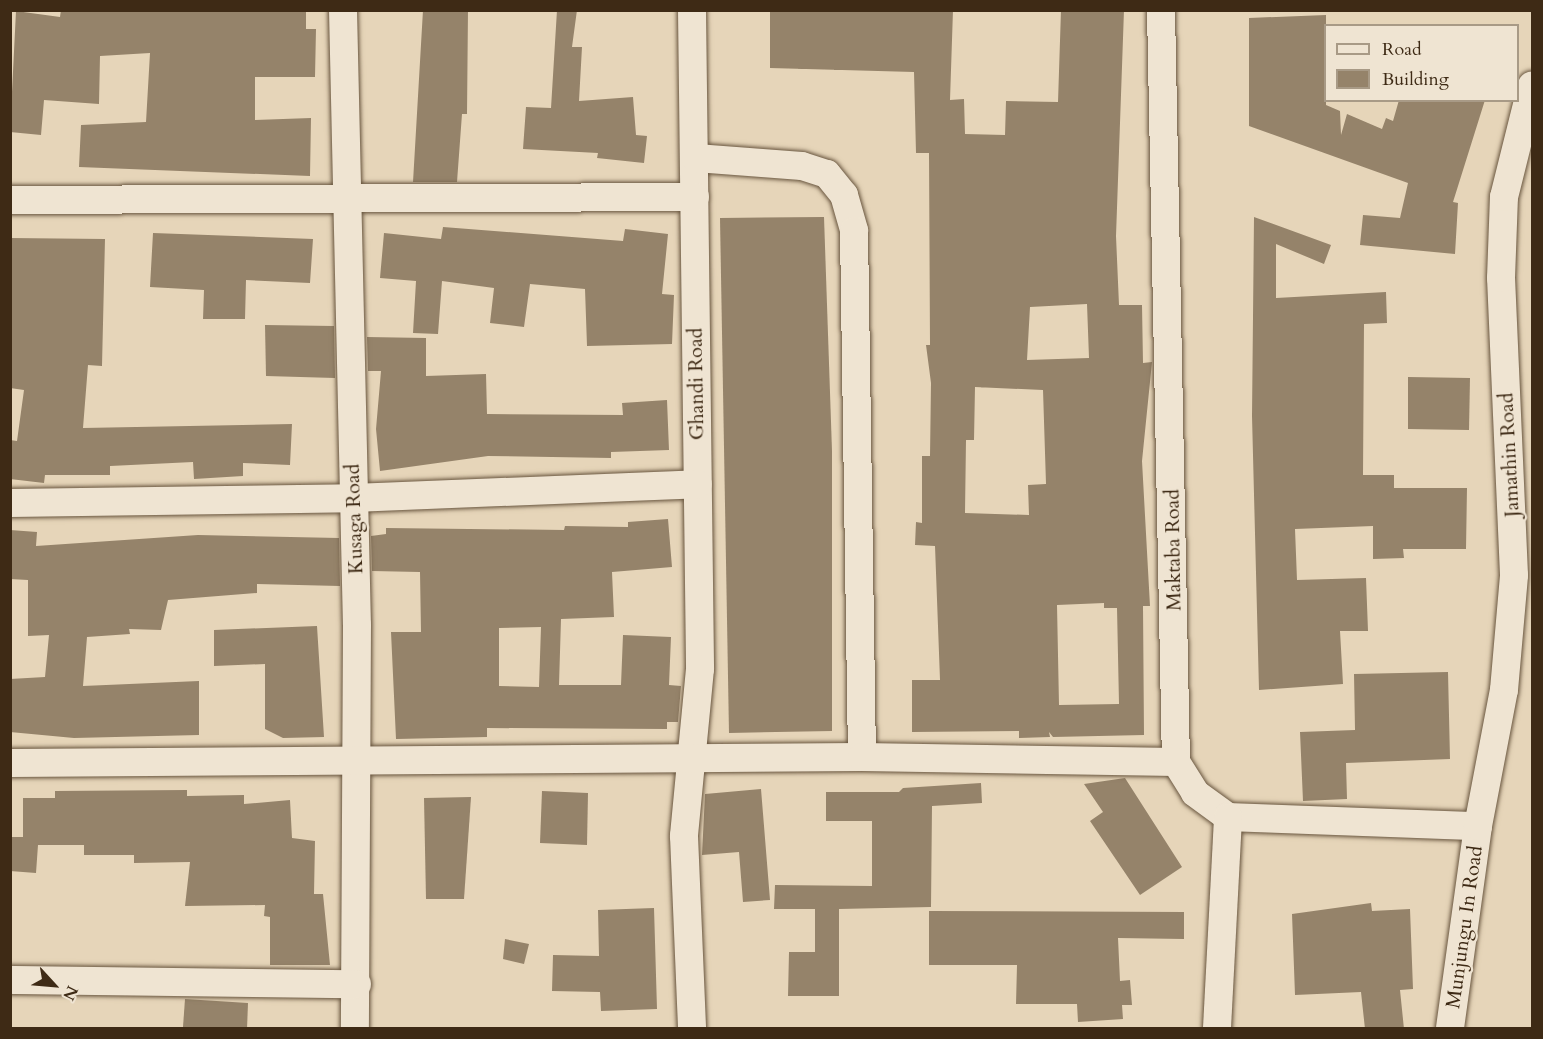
<!DOCTYPE html>
<html>
<head>
<meta charset="utf-8">
<style>
  body { margin:0 }
  #map { position:relative; width:1543px; height:1039px; overflow:hidden; background:#e6d5b9; font-family:Cardo,serif }
  div>[style] { position:absolute }
  [style*='--x'] { left:calc(var(--x)*1px); top:calc(var(--y)*1px); width:calc(var(--w)*1px); rotate:calc(var(--a)*1deg) }
  .building>* { inset:0; background:#95836a }
  .roads { filter:drop-shadow(0 0 2px #68553e) drop-shadow(0 0 2px #68553e) }
  .street>* { height:28px; margin:-14px; padding:0 14px; transform-origin:14px; border-radius:14px; background:#efe4d2 }
  span { translate:-50% -50%; white-space:nowrap; text-align:center; line-height:1.15; -webkit-text-stroke:4.5px #efe4d2; paint-order:stroke }
  .street-label { font-size:20px; color:#3e2a15 }
  .frame { position:absolute; inset:0; border:12px solid #3e2a15; pointer-events:none }
  .legend { position:absolute; left:1324px; top:24px; width:195px; height:78px; box-sizing:border-box; background:#efe4d2; border:2px solid #a89a86; margin:0; padding:8px 10px; list-style:none; font-size:18px; color:#3e2a15 }
  .legend li { display:flex; align-items:center; gap:12px; height:30px }
  .legend b { width:30px; border:2px solid #a89a86 }
  .north { position:absolute; left:24px; top:955px; width:60px; height:60px; -webkit-text-stroke:4px #efe4d2; paint-order:stroke; rotate:116deg; font-size:16px; font-weight:700; line-height:24px; text-align:center; color:#3e2a15 }
  .north::after { content:''; display:block; margin:auto; width:21px; height:27px; background:#3e2a15; clip-path:polygon(50% 0,100% 100%,50% 72%,0 100%) }
</style>
</head>
<body>
<div id="map">
  <div class="building">
    <i style="clip-path:polygon(61px 10px,306px 10px,306px 29px,316px 29px,315px 77px,255px 77px,255px 120px,311px 118px,310px 176px,79px 167px,81px 125px,146px 122px,150px 53px,100px 56px,99px 104px,44px 100px,41px 135px,10px 132px,16px 11px,60px 17px)"></i>
    <i style="clip-path:polygon(423px 10px,468px 10px,467px 114px,462px 114px,457px 182px,413px 182px)"></i>
    <i style="clip-path:polygon(557px 10px,577px 10px,572px 47px,582px 47px,579px 101px,633px 97px,636px 135px,647px 136px,644px 163px,597px 158px,598px 153px,523px 149px,526px 107px,551px 108px)"></i>
    <i style="clip-path:polygon(evenodd,770px 10px,953px 10px,950px 100px,964px 99px,965px 134px,1005px 135px,1006px 101px,1058px 102px,1061px 10px,1124px 10px,1116px 236px,1119px 305px,1142px 305px,1143px 363px,1152px 362px,1142px 461px,1150px 606px,1143px 606px,1144px 735px,1053px 737px,1049px 732px,1050px 737px,1019px 738px,1019px 731px,912px 732px,912px 680px,940px 680px,935px 546px,915px 545px,916px 522px,922px 523px,922px 456px,930px 456px,931px 383px,926px 345px,930px 345px,929px 153px,916px 153px,914px 72px,770px 68px,770px 10px,1087px 304px,1089px 358px,1027px 360px,1030px 307px,1087px 304px,770px 10px,975px 387px,1043px 390px,1046px 484px,1028px 485px,1029px 515px,965px 513px,966px 440px,974px 440px,975px 387px,770px 10px,1104px 603px,1104px 608px,1117px 608px,1119px 704px,1059px 705px,1057px 605px,1104px 603px)"></i>
    <i style="clip-path:polygon(1326px 15px,1326px 105px,1340px 111px,1341px 135px,1347px 114px,1382px 129px,1386px 118px,1393px 121px,1399px 100px,1485px 100px,1453px 202px,1458px 203px,1455px 254px,1360px 245px,1363px 215px,1400px 218px,1408px 183px,1249px 126px,1249px 18px)"></i>
    <i style="clip-path:polygon(824px 217px,832px 451px,832px 731px,729px 733px,720px 218px)"></i>
    <i style="clip-path:polygon(1254px 217px,1331px 245px,1324px 264px,1276px 244px,1276px 298px,1386px 292px,1387px 323px,1364px 324px,1363px 475px,1394px 475px,1394px 488px,1467px 488px,1466px 549px,1403px 549px,1404px 558px,1373px 559px,1373px 526px,1295px 529px,1297px 580px,1366px 578px,1368px 631px,1340px 631px,1343px 684px,1259px 690px,1252px 416px)"></i>
    <i style="clip-path:polygon(443px 227px,623px 241px,625px 229px,668px 234px,662px 294px,674px 295px,672px 344px,587px 346px,585px 289px,530px 284px,524px 327px,490px 323px,494px 288px,442px 281px,438px 334px,413px 333px,416px 281px,380px 278px,384px 233px,441px 239px)"></i>
    <i style="clip-path:polygon(153px 233px,313px 239px,310px 283px,246px 280px,245px 319px,203px 319px,204px 290px,150px 287px)"></i>
    <i style="clip-path:polygon(10px 238px,105px 239px,102px 366px,88px 365px,83px 428px,292px 424px,290px 465px,243px 463px,243px 476px,194px 479px,193px 462px,110px 466px,110px 475px,45px 475px,44px 483px,10px 479px,10px 440px,17px 441px,24px 390px,10px 388px)"></i>
    <i style="clip-path:polygon(265px 325px,334px 326px,335px 378px,266px 376px)"></i>
    <i style="clip-path:polygon(367px 337px,426px 338px,426px 376px,486px 374px,487px 414px,623px 415px,622px 403px,667px 400px,669px 450px,611px 452px,611px 458px,488px 456px,380px 471px,376px 429px,381px 371px,368px 371px)"></i>
    <i style="clip-path:polygon(1408px 377px,1470px 378px,1469px 430px,1408px 429px)"></i>
    <i style="clip-path:polygon(evenodd,668px 519px,672px 567px,612px 572px,614px 617px,561px 619px,559px 685px,621px 685px,623px 635px,671px 637px,669px 685px,681px 686px,678px 722px,667px 722px,667px 729px,487px 728px,487px 737px,396px 739px,391px 632px,421px 632px,420px 572px,372px 571px,371px 536px,386px 534px,386px 528px,564px 530px,565px 526px,628px 527px,628px 522px,668px 519px,541px 627px,539px 687px,499px 686px,499px 628px,541px 627px)"></i>
    <i style="clip-path:polygon(10px 530px,37px 532px,36px 546px,198px 535px,339px 538px,340px 586px,257px 584px,257px 593px,168px 600px,161px 630px,129px 629px,130px 634px,87px 637px,83px 686px,199px 681px,199px 735px,74px 738px,10px 732px,10px 679px,45px 677px,49px 635px,28px 636px,28px 580px,10px 579px)"></i>
    <i style="clip-path:polygon(317px 626px,324px 737px,283px 738px,265px 729px,265px 664px,214px 666px,214px 630px)"></i>
    <i style="clip-path:polygon(1448px 672px,1450px 759px,1346px 763px,1347px 799px,1303px 801px,1300px 732px,1355px 730px,1354px 674px)"></i>
    <i style="clip-path:polygon(1125px 778px,1182px 867px,1140px 895px,1090px 821px,1103px 812px,1084px 784px)"></i>
    <i style="clip-path:polygon(981px 783px,982px 803px,932px 806px,931px 907px,839px 909px,839px 996px,788px 996px,789px 952px,815px 952px,815px 909px,774px 909px,775px 885px,872px 886px,872px 821px,826px 821px,826px 792px,899px 792px,903px 788px)"></i>
    <i style="clip-path:polygon(761px 789px,770px 900px,743px 902px,739px 852px,702px 855px,705px 794px)"></i>
    <i style="clip-path:polygon(187px 790px,187px 796px,244px 795px,244px 804px,290px 800px,292px 838px,315px 841px,314px 894px,323px 894px,330px 965px,270px 965px,270px 917px,264px 916px,265px 905px,185px 906px,190px 862px,134px 863px,134px 855px,84px 855px,84px 845px,38px 845px,36px 873px,10px 871px,10px 837px,23px 837px,23px 798px,55px 798px,55px 791px)"></i>
    <i style="clip-path:polygon(542px 791px,588px 793px,587px 845px,540px 843px)"></i>
    <i style="clip-path:polygon(471px 797px,464px 899px,426px 899px,424px 798px)"></i>
    <i style="clip-path:polygon(1371px 903px,1372px 911px,1410px 909px,1413px 989px,1400px 990px,1404px 1029px,1365px 1029px,1361px 992px,1295px 995px,1292px 914px)"></i>
    <i style="clip-path:polygon(654px 908px,657px 1009px,601px 1011px,600px 992px,552px 991px,553px 955px,599px 956px,598px 910px)"></i>
    <i style="clip-path:polygon(929px 911px,1184px 912px,1184px 939px,1118px 938px,1120px 981px,1130px 980px,1132px 1005px,1122px 1005px,1123px 1019px,1078px 1022px,1077px 1004px,1016px 1004px,1017px 965px,929px 965px)"></i>
    <i style="clip-path:polygon(505px 939px,529px 944px,524px 964px,503px 959px)"></i>
    <i style="clip-path:polygon(185px 999px,248px 1003px,247px 1029px,183px 1027px)"></i>
  </div>
  <div class="roads">
    <div class="street">
      <i style="--x:343;--y:10;--w:615;--a:88.7"></i>
      <i style="--x:357;--y:625;--w:403;--a:90.3"></i>
      <i style="--x:692;--y:10;--w:659;--a:89.3"></i>
      <i style="--x:700;--y:669;--w:168;--a:95.5"></i>
      <i style="--x:684;--y:836;--w:192;--a:87.6"></i>
      <i style="--x:1161;--y:10;--w:752;--a:88.86"></i>
      <i style="--x:1176;--y:762;--w:36;--a:58"></i>
      <i style="--x:1195;--y:793;--w:41;--a:36"></i>
      <i style="--x:1228;--y:817;--w:250;--a:2.1"></i>
      <i style="--x:696;--y:158;--w:106;--a:4.3"></i>
      <i style="--x:802;--y:166;--w:26;--a:18"></i>
      <i style="--x:827;--y:174;--w:27;--a:51"></i>
      <i style="--x:844;--y:195;--w:37;--a:74"></i>
      <i style="--x:854;--y:231;--w:526;--a:89.13"></i>
      <i style="--x:10;--y:200;--w:685;--a:-0.25"></i>
      <i style="--x:10;--y:503;--w:343;--a:-0.8"></i>
      <i style="--x:353;--y:498;--w:345;--a:-2.3"></i>
      <i style="--x:10;--y:763;--w:852;--a:-0.4"></i>
      <i style="--x:862;--y:757;--w:314;--a:0.9"></i>
      <i style="--x:10;--y:980;--w:347;--a:0.7"></i>
      <i style="--x:1217;--y:1028;--w:211;--a:-87"></i>
      <i style="--x:1450;--y:1028;--w:204;--a:-82.1"></i>
      <i style="--x:1478;--y:826;--w:138;--a:-79.2"></i>
      <i style="--x:1504;--y:690;--w:115;--a:-85"></i>
      <i style="--x:1514;--y:575;--w:297;--a:-92.5"></i>
      <i style="--x:1501;--y:278;--w:81;--a:-87.9"></i>
      <i style="--x:1504;--y:197;--w:115;--a:-76"></i>
    </div>
  </div>
  <div class="street-label">
    <span style="left:696px;top:384px;rotate:-91deg">Ghandi Road</span>
    <span style="left:1509px;top:455px;rotate:-93deg">Jamathin Road</span>
    <span style="left:354px;top:519px;rotate:-92deg">Kusaga Road</span>
    <span style="left:1173px;top:550px;rotate:-91deg">Maktaba Road</span>
    <span style="left:1464px;top:927px;rotate:-82deg">Munjungu In Road</span>
  </div>
  <div class="frame"></div>
  <ul class="legend">
  <li><b style="height:8px;background:#efe4d2"></b>Road</li>
  <li><b style="height:16px;background:#95836a"></b>Building</li>
  </ul>
  <div class="north">N</div>
</div>
</body>
</html>
